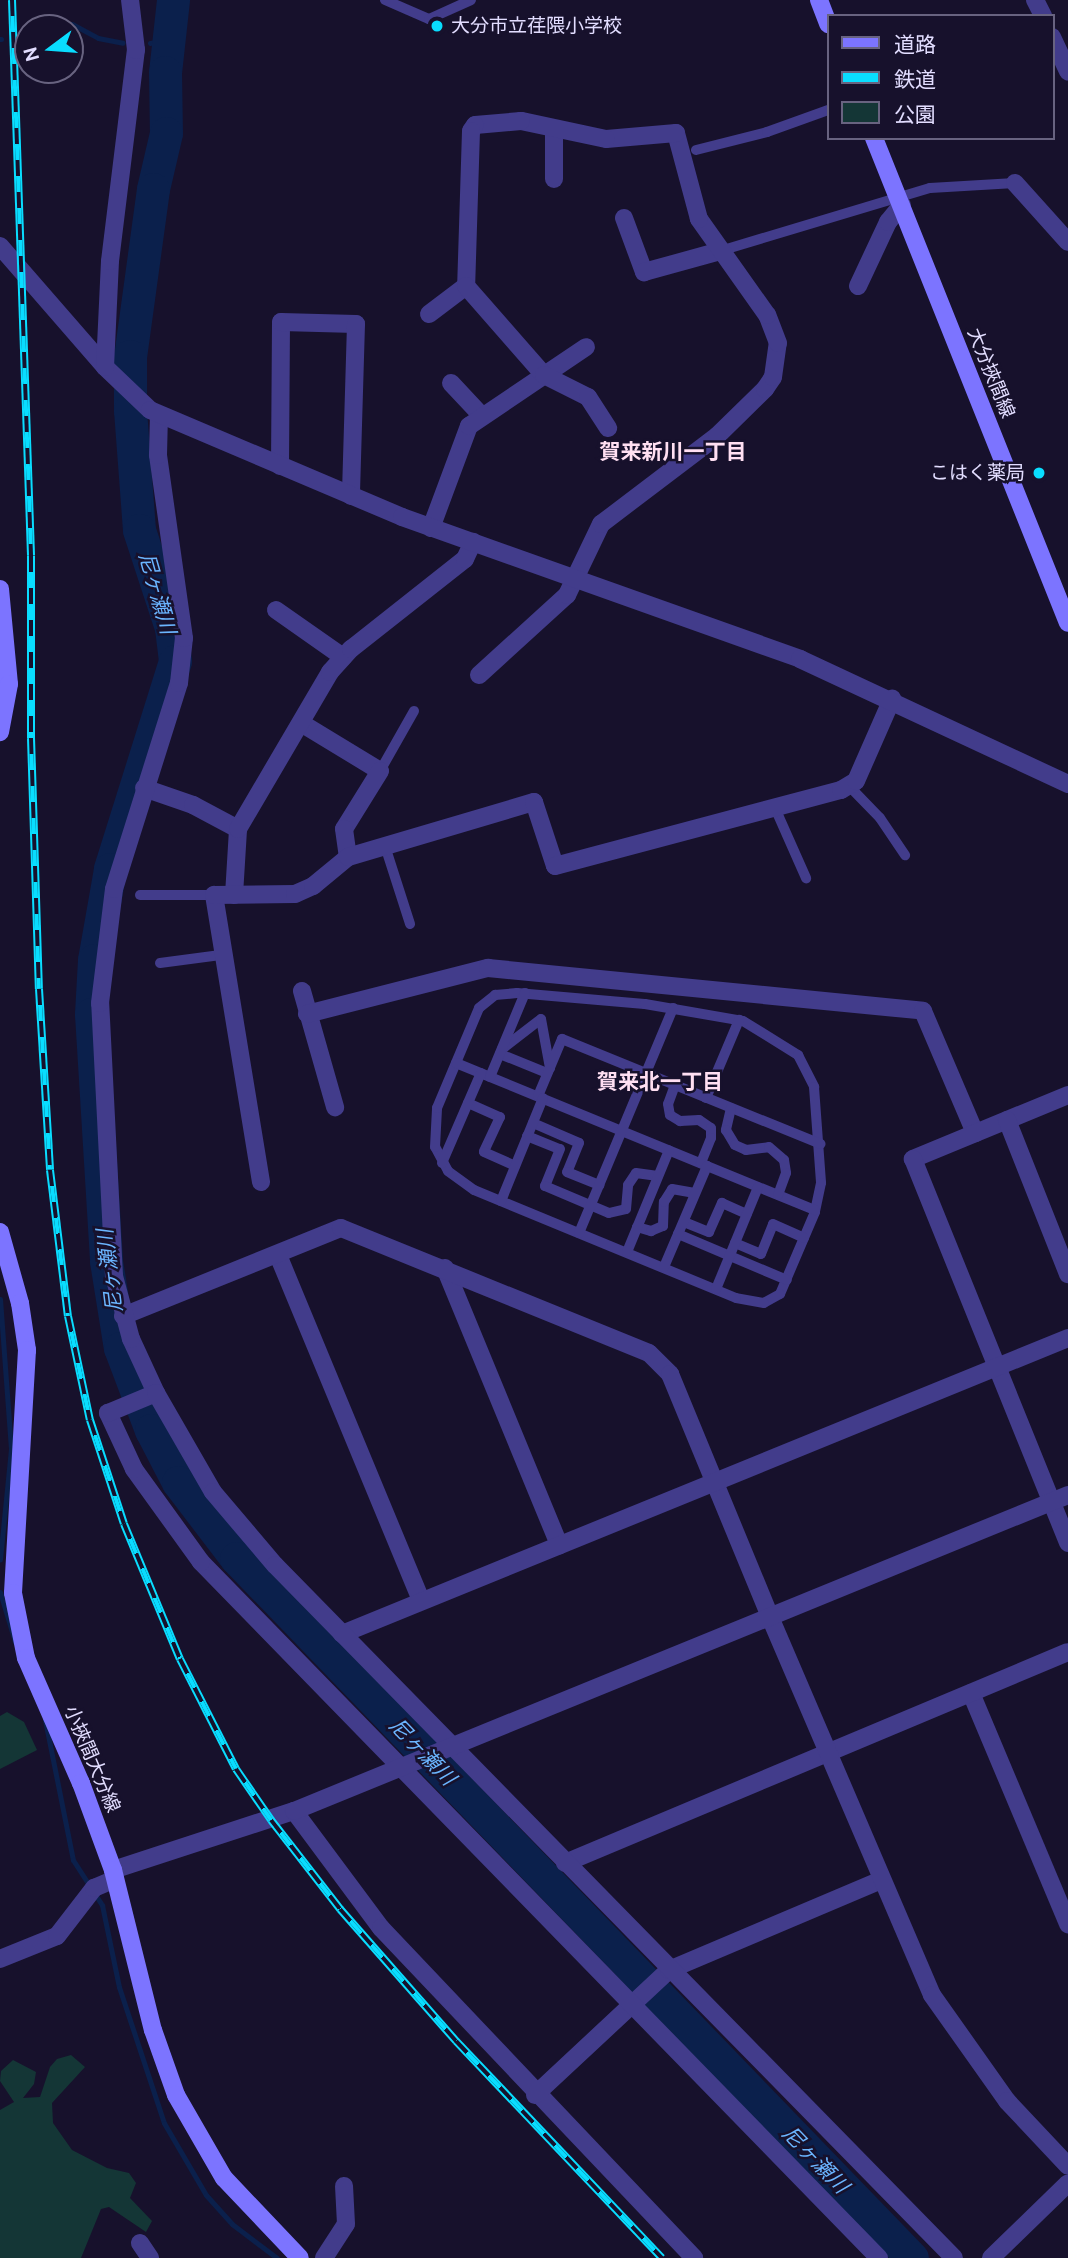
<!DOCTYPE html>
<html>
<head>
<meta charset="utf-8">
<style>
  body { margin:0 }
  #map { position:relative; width:1068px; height:2258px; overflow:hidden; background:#17112c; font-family:Ubuntu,"Noto Sans JP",sans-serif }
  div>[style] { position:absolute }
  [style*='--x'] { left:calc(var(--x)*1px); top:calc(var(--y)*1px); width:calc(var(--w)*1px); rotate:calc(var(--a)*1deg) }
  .green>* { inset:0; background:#143636 }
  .stream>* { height:5px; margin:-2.5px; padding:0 2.5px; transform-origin:2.5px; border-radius:2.5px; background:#0b204c }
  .river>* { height:33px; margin:-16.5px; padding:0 16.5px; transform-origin:16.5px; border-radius:16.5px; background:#0b204c }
  .service>* { height:10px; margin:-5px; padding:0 5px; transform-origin:5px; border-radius:5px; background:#423c8b }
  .minor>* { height:18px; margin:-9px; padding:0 9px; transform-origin:9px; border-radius:9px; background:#423c8b }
  .tertiary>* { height:18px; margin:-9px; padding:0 9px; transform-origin:9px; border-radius:9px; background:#423c8b }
  .secondary>* { height:18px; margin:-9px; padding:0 9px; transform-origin:9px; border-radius:9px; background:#7c74ff }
  .rail>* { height:8px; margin-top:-4px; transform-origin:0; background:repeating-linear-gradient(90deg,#17112c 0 16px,#09ddff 0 32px); box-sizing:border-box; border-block:2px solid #09ddff }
  .dots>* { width:19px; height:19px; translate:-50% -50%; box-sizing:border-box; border:4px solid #17112c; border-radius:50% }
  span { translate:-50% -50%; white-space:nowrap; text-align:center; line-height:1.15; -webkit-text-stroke:5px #17112c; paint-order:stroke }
  .poi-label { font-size:19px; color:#e2ddff }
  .left { translate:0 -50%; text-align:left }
  .right { translate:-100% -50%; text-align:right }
  .street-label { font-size:19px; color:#e2ddff }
  .neighbourhood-label { font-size:21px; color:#ffdff2; font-weight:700 }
  .water-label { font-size:21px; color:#6bb5ff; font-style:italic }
  .legend { position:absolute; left:827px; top:14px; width:228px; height:126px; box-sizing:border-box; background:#17112c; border:2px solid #686380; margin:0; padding:9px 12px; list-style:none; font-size:21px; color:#e2ddff }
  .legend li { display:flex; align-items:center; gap:14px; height:35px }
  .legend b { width:35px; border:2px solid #686380 }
  .north { position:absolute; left:14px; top:14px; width:70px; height:70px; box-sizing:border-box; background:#17112c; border:2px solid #686380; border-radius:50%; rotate:254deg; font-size:19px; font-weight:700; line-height:28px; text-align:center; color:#e2ddff }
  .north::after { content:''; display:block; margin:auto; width:24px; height:32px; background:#09ddff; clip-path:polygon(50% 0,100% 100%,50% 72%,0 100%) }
</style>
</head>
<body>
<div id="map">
  <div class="green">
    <i style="clip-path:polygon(7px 1712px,24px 1722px,37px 1750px,0 1769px,0 1716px)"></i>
    <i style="clip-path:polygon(71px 2055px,85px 2067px,52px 2103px,53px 2123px,72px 2150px,107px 2168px,129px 2173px,136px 2183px,130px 2198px,152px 2221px,146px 2232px,109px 2207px,101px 2209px,81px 2258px,0 2258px,0 2110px,14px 2102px,0 2081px,1px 2071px,13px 2060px,36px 2072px,34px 2084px,23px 2098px,40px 2097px,50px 2067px,57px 2059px)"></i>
  </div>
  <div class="stream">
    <i style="--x:48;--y:28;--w:24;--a:-9"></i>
    <i style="--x:72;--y:24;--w:30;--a:28"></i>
    <i style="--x:98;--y:38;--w:25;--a:11"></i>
    <i style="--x:25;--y:33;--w:3;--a:-18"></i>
    <i style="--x:0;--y:39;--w:1;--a:0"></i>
    <i style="--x:150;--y:43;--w:17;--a:-10"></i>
    <i style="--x:0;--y:1299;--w:150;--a:85.8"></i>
    <i style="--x:11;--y:1449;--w:111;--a:95.7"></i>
    <i style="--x:0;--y:1592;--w:52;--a:73.3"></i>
    <i style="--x:45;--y:1720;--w:143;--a:78.7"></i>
    <i style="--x:73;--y:1860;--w:54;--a:57.2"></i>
    <i style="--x:102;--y:1905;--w:84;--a:78.3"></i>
    <i style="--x:119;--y:1987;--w:143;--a:71.7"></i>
    <i style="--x:164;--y:2123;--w:83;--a:59.7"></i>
    <i style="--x:206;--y:2195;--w:39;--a:48"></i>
    <i style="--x:232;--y:2224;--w:56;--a:37.1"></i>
  </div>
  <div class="river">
    <i style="--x:173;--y:0;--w:72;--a:96.3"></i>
    <i style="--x:165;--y:72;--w:61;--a:89.1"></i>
    <i style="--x:166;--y:133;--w:57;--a:103.1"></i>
    <i style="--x:153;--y:189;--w:169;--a:97.8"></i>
    <i style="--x:130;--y:356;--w:54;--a:90"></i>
    <i style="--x:130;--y:410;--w:120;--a:85.7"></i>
    <i style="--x:139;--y:530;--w:103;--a:71.9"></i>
    <i style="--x:171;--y:628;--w:33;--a:83"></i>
    <i style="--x:175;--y:661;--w:218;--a:107.4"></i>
    <i style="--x:110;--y:869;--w:92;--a:100"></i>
    <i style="--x:94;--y:960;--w:54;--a:93.2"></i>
    <i style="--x:91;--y:1014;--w:247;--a:86.5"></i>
    <i style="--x:106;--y:1261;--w:88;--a:80.9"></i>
    <i style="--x:120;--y:1348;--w:88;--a:69.3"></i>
    <i style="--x:151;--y:1430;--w:59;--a:62.6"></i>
    <i style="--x:178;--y:1482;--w:96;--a:52.7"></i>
    <i style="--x:236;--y:1558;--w:973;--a:46"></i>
  </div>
  <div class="service">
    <i style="--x:385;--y:0;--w:48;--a:23.4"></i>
    <i style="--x:429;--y:19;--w:46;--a:-24.3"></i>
    <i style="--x:696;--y:150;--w:73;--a:-14.2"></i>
    <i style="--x:767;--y:132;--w:65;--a:-19.8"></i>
    <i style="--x:720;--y:251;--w:219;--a:-16.7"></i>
    <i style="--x:930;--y:188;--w:85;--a:-3.4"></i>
    <i style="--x:380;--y:771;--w:69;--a:-60.5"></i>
    <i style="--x:850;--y:787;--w:43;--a:45.9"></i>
    <i style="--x:880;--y:818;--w:45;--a:56"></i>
    <i style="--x:775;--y:808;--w:77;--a:66.1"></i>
    <i style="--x:385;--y:846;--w:82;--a:72.2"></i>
    <i style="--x:140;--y:895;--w:74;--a:0"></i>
    <i style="--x:160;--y:963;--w:61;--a:-7.6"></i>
    <i style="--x:517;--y:993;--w:128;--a:4.9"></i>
    <i style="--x:645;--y:1004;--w:99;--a:9.8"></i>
    <i style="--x:743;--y:1021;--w:65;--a:31.7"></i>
    <i style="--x:798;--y:1055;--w:36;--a:63"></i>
    <i style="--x:814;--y:1087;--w:96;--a:85.8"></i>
    <i style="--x:821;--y:1183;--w:30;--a:102"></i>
    <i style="--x:815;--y:1212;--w:89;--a:113.1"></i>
    <i style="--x:780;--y:1294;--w:18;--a:151"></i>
    <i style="--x:764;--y:1303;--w:28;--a:-170"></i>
    <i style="--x:736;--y:1298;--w:283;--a:-157.6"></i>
    <i style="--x:474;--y:1190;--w:32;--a:-144"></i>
    <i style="--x:448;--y:1171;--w:27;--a:-118"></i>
    <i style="--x:435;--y:1147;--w:39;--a:-87"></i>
    <i style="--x:437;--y:1108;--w:108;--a:-67.2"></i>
    <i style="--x:479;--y:1008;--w:21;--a:-39"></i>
    <i style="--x:495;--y:995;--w:22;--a:-5"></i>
    <i style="--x:502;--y:1049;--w:49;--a:-37.6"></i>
    <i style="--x:541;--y:1019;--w:50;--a:79.6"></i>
    <i style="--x:500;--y:1054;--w:51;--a:22"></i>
    <i style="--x:456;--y:1063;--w:388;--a:22.3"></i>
    <i style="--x:490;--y:1077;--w:91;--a:-67.4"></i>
    <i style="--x:675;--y:1085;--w:20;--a:110"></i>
    <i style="--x:668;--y:1104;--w:11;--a:80"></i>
    <i style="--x:670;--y:1115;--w:12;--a:31"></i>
    <i style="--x:680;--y:1121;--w:19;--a:-3"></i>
    <i style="--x:699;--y:1120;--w:14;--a:34"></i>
    <i style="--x:711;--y:1128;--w:10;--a:90"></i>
    <i style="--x:711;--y:1138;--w:27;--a:112"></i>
    <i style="--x:538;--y:1096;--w:62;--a:-67.2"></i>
    <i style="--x:562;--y:1039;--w:279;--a:22.1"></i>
    <i style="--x:706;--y:1098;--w:85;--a:-67.1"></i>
    <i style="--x:468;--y:1103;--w:35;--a:24"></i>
    <i style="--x:500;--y:1117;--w:38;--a:115"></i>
    <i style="--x:484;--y:1152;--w:34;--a:24"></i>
    <i style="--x:731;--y:1108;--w:23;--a:103"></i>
    <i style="--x:726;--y:1130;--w:17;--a:59"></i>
    <i style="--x:735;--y:1145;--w:12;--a:24"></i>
    <i style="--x:746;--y:1150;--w:23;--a:-7"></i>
    <i style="--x:769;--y:1147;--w:20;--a:41"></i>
    <i style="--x:784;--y:1160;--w:13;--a:81"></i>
    <i style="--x:786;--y:1173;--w:23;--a:110"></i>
    <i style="--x:533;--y:1123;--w:50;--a:23.5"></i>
    <i style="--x:579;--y:1143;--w:31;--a:112"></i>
    <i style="--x:567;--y:1172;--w:35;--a:22"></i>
    <i style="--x:527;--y:1136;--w:35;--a:22"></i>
    <i style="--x:560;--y:1149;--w:40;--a:112"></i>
    <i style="--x:545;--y:1186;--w:69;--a:22.9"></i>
    <i style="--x:609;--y:1213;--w:17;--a:-13"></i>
    <i style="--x:626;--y:1209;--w:24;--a:-85"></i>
    <i style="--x:628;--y:1185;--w:14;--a:-56"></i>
    <i style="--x:636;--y:1173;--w:22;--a:8"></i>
    <i style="--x:442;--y:1163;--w:98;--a:-66.6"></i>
    <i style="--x:501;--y:1201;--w:111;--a:-67.8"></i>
    <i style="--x:684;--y:1222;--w:27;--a:22"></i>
    <i style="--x:709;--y:1232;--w:32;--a:-66"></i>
    <i style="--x:722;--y:1203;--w:27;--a:24"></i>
    <i style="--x:637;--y:1227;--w:15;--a:16"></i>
    <i style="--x:651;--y:1231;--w:13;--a:-23"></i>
    <i style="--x:663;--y:1226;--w:24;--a:-88"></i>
    <i style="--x:664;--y:1202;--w:15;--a:-58"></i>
    <i style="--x:672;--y:1189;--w:23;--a:10"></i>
    <i style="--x:579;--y:1233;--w:244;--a:-67.3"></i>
    <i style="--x:678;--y:1234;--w:118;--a:22.9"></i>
    <i style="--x:735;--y:1243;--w:28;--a:23"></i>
    <i style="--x:761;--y:1254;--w:32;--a:-68"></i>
    <i style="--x:773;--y:1224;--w:34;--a:24"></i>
    <i style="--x:627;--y:1252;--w:110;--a:-67.6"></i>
    <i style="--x:664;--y:1267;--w:110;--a:-66.9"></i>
    <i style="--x:716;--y:1289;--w:110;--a:-67.6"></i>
  </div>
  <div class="minor">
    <i style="--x:1035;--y:0;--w:18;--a:63"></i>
    <i style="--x:1052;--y:37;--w:38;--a:65"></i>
    <i style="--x:554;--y:179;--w:48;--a:-90"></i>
    <i style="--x:1015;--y:183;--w:79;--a:48.1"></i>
    <i style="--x:624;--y:218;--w:58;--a:69.7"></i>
    <i style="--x:644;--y:272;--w:79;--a:-15.4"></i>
    <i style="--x:0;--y:246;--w:160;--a:49"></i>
    <i style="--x:105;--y:367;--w:62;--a:43.7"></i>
    <i style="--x:858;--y:286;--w:71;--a:-64.9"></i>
    <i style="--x:888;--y:222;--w:22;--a:-51"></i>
    <i style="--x:429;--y:314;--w:46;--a:-37.1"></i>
    <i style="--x:105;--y:367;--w:106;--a:-87.3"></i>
    <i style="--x:110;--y:261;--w:213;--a:-83"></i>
    <i style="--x:136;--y:50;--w:50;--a:-96.8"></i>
    <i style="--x:451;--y:383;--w:45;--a:46.8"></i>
    <i style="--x:280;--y:466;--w:144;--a:-89.6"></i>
    <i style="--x:281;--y:322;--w:75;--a:1.5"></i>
    <i style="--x:356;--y:324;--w:172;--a:91.7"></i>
    <i style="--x:431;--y:528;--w:109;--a:-69.6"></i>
    <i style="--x:469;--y:426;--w:141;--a:-34"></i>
    <i style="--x:276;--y:610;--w:82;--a:35"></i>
    <i style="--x:479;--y:675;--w:119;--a:-42.3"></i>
    <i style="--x:567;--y:595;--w:79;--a:-64.4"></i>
    <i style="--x:601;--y:524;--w:146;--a:-37.2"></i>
    <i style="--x:717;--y:436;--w:67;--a:-44.4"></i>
    <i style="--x:765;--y:389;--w:14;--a:-56"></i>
    <i style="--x:773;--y:377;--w:34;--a:-82"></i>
    <i style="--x:778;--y:343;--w:30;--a:-111"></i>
    <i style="--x:767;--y:315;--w:118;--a:-125.3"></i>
    <i style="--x:699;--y:219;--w:89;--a:-105"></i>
    <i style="--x:676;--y:133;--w:70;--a:175.1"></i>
    <i style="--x:606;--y:139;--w:87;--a:-168"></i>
    <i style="--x:521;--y:121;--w:46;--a:175"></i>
    <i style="--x:475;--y:125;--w:7;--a:124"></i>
    <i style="--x:471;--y:131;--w:155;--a:91.8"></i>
    <i style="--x:466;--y:286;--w:118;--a:48.8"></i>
    <i style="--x:544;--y:375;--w:49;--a:26.6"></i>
    <i style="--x:588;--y:397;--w:37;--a:57"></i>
    <i style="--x:301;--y:723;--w:92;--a:31.3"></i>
    <i style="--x:380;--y:771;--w:68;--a:121.8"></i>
    <i style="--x:344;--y:829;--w:28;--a:82"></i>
    <i style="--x:144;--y:788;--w:52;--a:19.1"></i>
    <i style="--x:193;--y:805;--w:51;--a:28.1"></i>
    <i style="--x:234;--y:895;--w:66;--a:-86.5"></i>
    <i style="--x:238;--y:829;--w:182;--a:-59.6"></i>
    <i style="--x:330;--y:672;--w:31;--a:-48"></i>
    <i style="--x:351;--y:649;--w:145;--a:-38.3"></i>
    <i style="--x:465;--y:559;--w:19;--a:-65"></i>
    <i style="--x:302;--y:991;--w:121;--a:74.1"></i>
    <i style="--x:307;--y:1014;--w:187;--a:-14.3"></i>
    <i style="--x:488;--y:968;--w:437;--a:5.6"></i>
    <i style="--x:923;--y:1011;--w:133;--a:66.9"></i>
    <i style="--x:1068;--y:1095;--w:168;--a:157.6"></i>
    <i style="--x:913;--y:1159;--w:414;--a:68"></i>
    <i style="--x:1007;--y:1120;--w:166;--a:68.4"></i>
    <i style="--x:261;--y:1182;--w:291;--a:-99.3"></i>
    <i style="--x:214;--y:895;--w:81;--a:-0.7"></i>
    <i style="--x:295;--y:894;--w:20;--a:-24"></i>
    <i style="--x:313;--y:886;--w:45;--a:-39.6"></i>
    <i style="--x:348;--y:857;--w:194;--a:-16.5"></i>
    <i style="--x:534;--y:802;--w:67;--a:71.8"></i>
    <i style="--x:555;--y:866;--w:296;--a:-14.9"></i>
    <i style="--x:841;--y:790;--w:17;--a:-31"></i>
    <i style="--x:856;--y:781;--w:90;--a:-66.3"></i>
    <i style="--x:278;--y:1255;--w:374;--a:67.5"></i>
    <i style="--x:445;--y:1268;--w:300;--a:67.6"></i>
    <i style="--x:123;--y:1316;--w:235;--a:-22"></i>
    <i style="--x:341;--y:1228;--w:332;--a:22.1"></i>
    <i style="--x:649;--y:1353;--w:30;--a:45"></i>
    <i style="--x:670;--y:1374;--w:263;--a:67.6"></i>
    <i style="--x:156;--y:1393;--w:60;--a:-114.8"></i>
    <i style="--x:131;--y:1339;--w:65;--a:-105.1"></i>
    <i style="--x:114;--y:1276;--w:273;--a:-92.9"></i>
    <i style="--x:100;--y:1003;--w:115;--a:-83"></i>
    <i style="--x:114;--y:889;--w:216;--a:-72.5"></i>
    <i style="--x:179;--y:683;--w:45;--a:-83.7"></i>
    <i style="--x:184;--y:638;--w:185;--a:-98.1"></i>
    <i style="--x:158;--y:455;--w:40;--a:-88.6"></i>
    <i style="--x:342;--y:1634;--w:784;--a:-22.18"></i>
    <i style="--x:971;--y:1693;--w:251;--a:67.2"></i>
    <i style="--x:565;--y:1863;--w:545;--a:-22.76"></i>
    <i style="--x:113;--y:1870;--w:190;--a:-18.1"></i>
    <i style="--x:294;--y:1811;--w:146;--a:53.4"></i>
    <i style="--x:381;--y:1928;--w:455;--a:46.5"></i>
    <i style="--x:0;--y:1959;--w:61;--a:-22"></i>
    <i style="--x:57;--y:1936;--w:61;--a:-52.4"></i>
    <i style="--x:94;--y:1888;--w:23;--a:-23"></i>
    <i style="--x:535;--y:2095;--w:183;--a:-43"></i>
    <i style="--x:669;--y:1970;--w:228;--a:-23"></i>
    <i style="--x:140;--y:2243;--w:18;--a:56"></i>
    <i style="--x:324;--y:2258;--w:40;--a:-57.1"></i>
    <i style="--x:346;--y:2224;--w:38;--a:-93"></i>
    <i style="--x:879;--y:2258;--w:972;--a:-134.25"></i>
    <i style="--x:201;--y:1562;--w:115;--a:-125.8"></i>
    <i style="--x:134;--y:1469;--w:62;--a:-114.9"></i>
    <i style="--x:108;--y:1413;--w:52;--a:-22.6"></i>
    <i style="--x:156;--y:1393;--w:114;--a:60.1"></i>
    <i style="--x:213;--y:1492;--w:96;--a:49.7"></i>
    <i style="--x:275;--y:1565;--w:970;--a:45.58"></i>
    <i style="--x:991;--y:2258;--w:107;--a:-44.2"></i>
  </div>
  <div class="tertiary">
    <i style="--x:150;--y:410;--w:274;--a:23"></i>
    <i style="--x:402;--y:517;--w:423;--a:19.6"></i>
    <i style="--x:800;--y:659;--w:296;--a:25"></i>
    <i style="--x:770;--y:1617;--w:411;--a:66.8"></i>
    <i style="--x:932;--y:1995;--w:130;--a:54.7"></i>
    <i style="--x:1007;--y:2101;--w:89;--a:46.8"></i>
    <i style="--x:294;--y:1811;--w:836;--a:-22.21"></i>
  </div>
  <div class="secondary">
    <i style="--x:819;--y:0;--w:26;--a:69"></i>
    <i style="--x:874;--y:138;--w:522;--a:68.2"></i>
    <i style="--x:0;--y:589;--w:95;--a:84.6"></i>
    <i style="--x:9;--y:684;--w:49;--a:100.6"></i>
    <i style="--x:0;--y:1232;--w:74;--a:74.3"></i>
    <i style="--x:20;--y:1303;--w:48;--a:81.5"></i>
    <i style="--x:27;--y:1350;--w:243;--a:93.3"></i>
    <i style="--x:13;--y:1593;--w:66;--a:78.7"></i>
    <i style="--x:26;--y:1658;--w:137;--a:66.3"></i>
    <i style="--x:81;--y:1783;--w:93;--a:69.8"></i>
    <i style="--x:113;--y:1870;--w:165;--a:76"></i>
    <i style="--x:153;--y:2030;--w:69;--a:70.5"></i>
    <i style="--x:176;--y:2095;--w:96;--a:60"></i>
    <i style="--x:224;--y:2178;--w:110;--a:46.5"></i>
  </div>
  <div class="rail">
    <i style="--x:12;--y:0;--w:556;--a:88.04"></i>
    <i style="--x:31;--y:556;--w:182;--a:90"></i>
    <i style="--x:31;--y:738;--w:251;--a:88.2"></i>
    <i style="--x:39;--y:989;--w:181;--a:86.5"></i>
    <i style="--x:50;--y:1170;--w:147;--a:83"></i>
    <i style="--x:68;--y:1316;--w:106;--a:78.1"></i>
    <i style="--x:90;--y:1420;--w:109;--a:71.9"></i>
    <i style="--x:124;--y:1524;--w:146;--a:67.5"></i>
    <i style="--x:180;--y:1659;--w:123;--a:63"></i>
    <i style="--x:236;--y:1769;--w:62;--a:55.5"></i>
    <i style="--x:271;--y:1820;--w:113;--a:52.2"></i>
    <i style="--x:340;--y:1909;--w:176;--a:48.7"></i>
    <i style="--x:456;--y:2041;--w:299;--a:46.5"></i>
  </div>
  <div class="dots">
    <i style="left:437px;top:26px;background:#09ddff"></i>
    <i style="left:1039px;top:473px;background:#09ddff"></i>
  </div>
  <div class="poi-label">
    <span class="left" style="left:451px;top:26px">大分市立荏隈小学校</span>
    <span class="right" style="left:1025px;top:473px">こはく薬局</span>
  </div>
  <div class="street-label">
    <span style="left:991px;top:373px;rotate:68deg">大分挾間線</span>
    <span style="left:92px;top:1759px;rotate:67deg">小挾間大分線</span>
  </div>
  <div class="neighbourhood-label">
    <span style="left:673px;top:451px">賀来新川一丁目</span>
    <span style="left:660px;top:1081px">賀来北一丁目</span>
  </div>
  <div class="water-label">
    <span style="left:158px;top:593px;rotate:74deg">尼ヶ瀬川</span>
    <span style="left:109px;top:1271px;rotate:-97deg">尼ヶ瀬川</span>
    <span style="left:423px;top:1751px;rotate:46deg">尼ヶ瀬川</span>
    <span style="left:816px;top:2159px;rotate:46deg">尼ヶ瀬川</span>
  </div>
  <ul class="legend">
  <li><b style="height:9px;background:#7c74ff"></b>道路</li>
  <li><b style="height:9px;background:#09ddff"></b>鉄道</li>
  <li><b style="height:19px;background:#143636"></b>公園</li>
  </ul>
  <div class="north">N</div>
</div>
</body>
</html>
